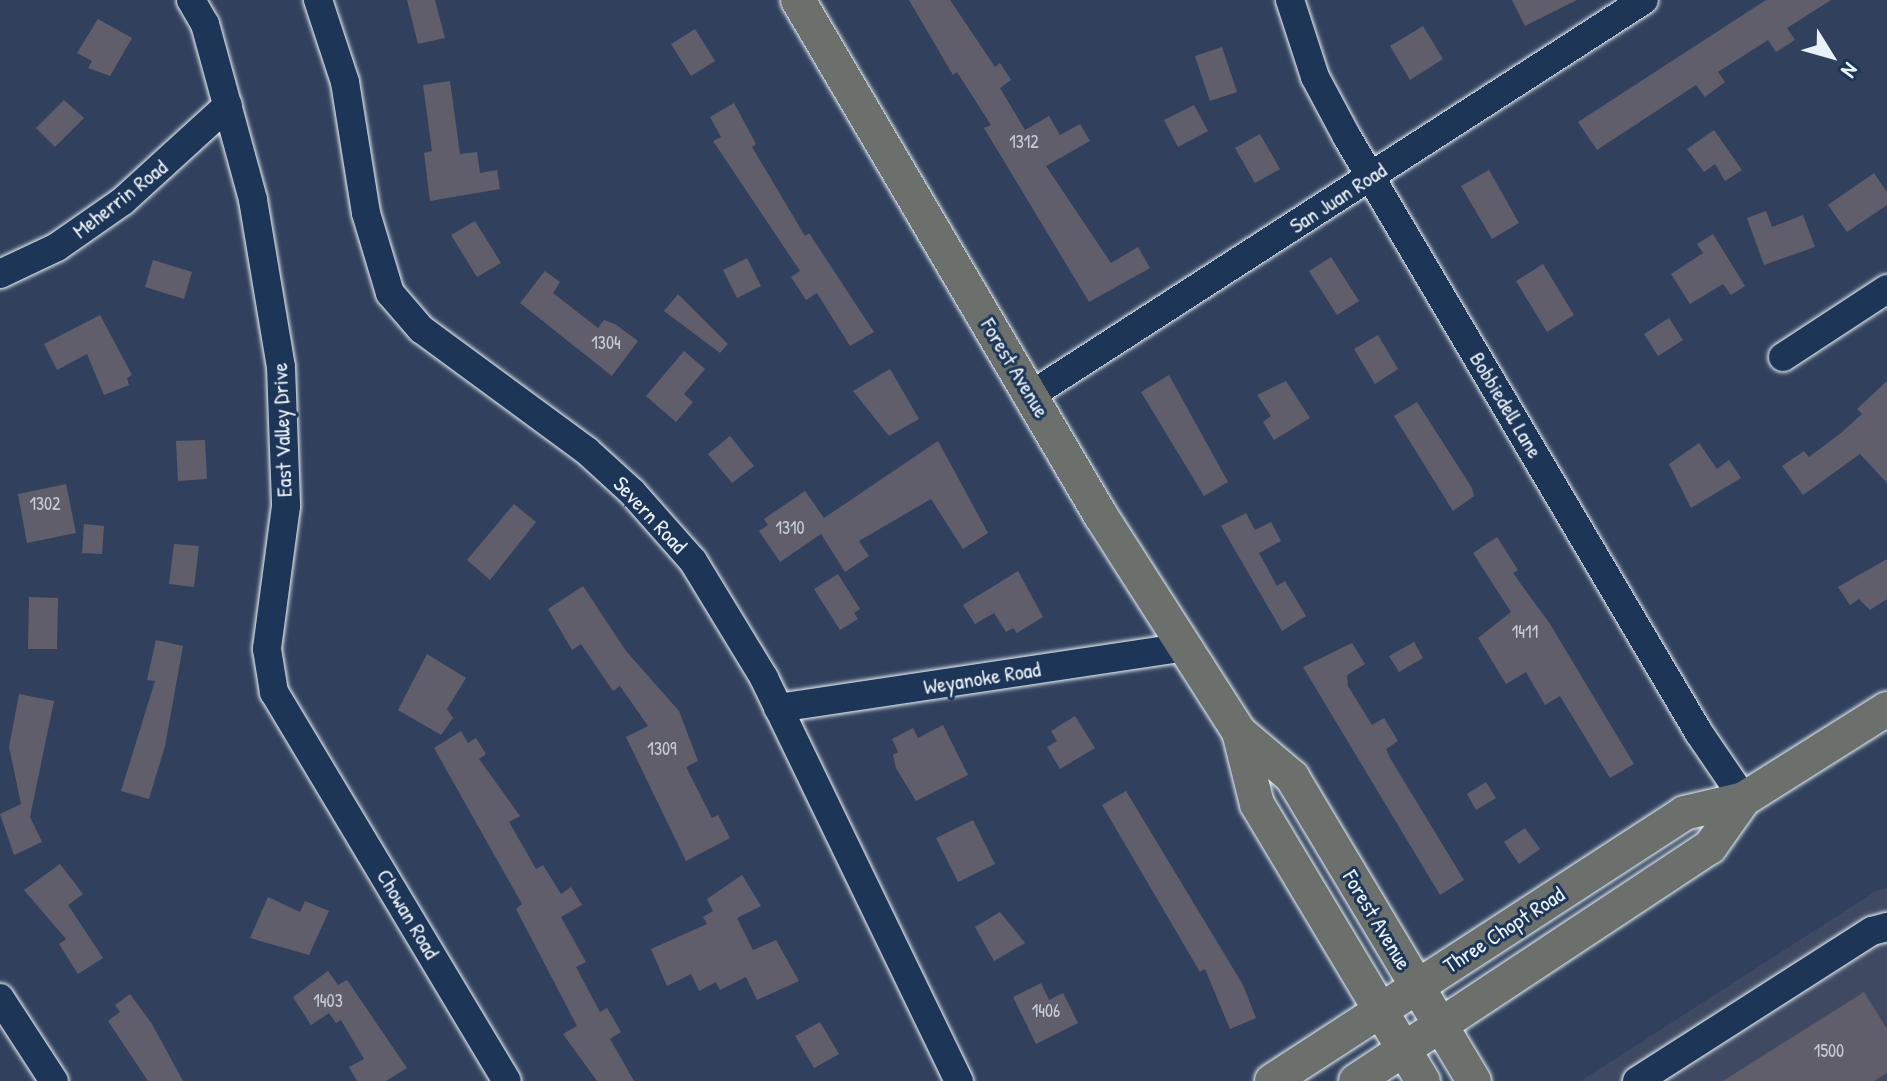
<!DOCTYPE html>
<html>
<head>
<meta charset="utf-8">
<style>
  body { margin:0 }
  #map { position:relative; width:1887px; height:1081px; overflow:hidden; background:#31415d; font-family:"Patrick Hand",sans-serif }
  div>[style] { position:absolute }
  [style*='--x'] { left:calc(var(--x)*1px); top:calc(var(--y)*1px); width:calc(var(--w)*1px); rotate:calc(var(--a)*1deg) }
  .built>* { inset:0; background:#3f4a62 }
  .building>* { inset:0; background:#615e6c }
  .roads { filter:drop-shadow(0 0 2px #e8f1f8) drop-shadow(0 0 2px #e8f1f8) }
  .minor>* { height:28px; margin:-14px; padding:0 14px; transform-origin:14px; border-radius:14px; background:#1d3557 }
  .major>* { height:34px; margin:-17px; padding:0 17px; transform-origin:17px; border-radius:17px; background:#6b706d }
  span { translate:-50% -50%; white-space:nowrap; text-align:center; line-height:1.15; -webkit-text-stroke:6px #1d3557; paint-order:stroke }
  .number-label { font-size:18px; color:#c6ccd5 }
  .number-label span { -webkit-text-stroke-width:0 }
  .street-label { font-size:22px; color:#e8f1f8 }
  .north { position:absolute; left:1791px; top:16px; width:80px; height:80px; -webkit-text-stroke:6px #1d3557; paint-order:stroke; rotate:127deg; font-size:22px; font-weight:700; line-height:32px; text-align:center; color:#e8f1f8 }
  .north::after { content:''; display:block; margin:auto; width:28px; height:36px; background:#e8f1f8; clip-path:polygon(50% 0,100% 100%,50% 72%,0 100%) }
</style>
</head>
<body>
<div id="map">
  <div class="built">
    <i style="clip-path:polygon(1887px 888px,1887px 1081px,1581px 1081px,1876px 891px)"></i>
  </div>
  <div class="building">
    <i style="clip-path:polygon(407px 0,435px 0,445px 38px,418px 44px)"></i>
    <i style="clip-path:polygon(909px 0,950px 0,995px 67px,1000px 63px,1011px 80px,1000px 88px,1025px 130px,1049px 116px,1060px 135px,1080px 124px,1090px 141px,1046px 166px,1111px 263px,1138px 247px,1150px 268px,1089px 302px,984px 128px,991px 125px,957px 72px,953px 75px)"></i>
    <i style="clip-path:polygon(1512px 0,1577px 0,1525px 26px)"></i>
    <i style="clip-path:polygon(1766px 0,1831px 0,1787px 28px,1795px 40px,1776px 52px,1768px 40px,1718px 72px,1725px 82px,1705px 97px,1696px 85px,1597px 150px,1578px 122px)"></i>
    <i style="clip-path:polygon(98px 19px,132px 38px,110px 76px,88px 68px,92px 61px,77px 53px)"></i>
    <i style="clip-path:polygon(1423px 26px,1443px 59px,1410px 80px,1390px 46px)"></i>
    <i style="clip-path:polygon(695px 29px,715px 61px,691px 76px,671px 44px)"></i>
    <i style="clip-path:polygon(1222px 47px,1237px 92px,1210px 101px,1195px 56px)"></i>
    <i style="clip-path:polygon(450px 81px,460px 154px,477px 152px,480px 173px,497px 170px,500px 189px,430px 201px,424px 153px,432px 151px,423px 85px)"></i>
    <i style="clip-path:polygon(64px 100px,84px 118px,55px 147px,36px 128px)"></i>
    <i style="clip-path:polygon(734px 103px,756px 144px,752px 147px,805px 236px,809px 233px,874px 332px,850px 346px,817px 293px,806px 300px,791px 277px,800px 271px,713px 141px,721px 137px,710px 117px)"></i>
    <i style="clip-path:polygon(1194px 105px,1208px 131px,1178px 147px,1164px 120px)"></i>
    <i style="clip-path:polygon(1714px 130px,1742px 170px,1725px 181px,1715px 164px,1704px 172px,1687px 149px)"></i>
    <i style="clip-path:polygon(1260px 134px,1280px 169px,1255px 183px,1235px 148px)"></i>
    <i style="clip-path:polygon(1489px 170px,1519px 223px,1492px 239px,1461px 186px)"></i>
    <i style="clip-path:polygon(1874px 173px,1887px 192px,1887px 205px,1847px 232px,1828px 205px)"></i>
    <i style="clip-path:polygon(1766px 211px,1772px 227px,1803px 215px,1815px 247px,1764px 265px,1747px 218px)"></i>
    <i style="clip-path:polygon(475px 221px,501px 263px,477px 277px,451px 235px)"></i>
    <i style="clip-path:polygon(1713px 234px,1745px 286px,1731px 295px,1723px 284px,1690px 304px,1671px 274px,1703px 253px,1697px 244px)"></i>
    <i style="clip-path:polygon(1331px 257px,1359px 301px,1337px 315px,1309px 271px)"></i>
    <i style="clip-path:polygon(747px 258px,761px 286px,737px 298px,723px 270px)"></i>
    <i style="clip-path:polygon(153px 260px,192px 272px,184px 299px,145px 287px)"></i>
    <i style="clip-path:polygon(1543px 264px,1574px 315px,1547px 332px,1516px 281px)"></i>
    <i style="clip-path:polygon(545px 271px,560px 282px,553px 293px,598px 328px,604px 320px,615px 324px,638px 341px,612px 376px,520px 303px)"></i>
    <i style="clip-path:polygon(678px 294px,728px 344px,720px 353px,664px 311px)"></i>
    <i style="clip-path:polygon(100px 315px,132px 375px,127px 378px,129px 385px,104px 395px,87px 354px,57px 370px,44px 344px)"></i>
    <i style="clip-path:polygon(1669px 318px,1683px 340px,1658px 356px,1644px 334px)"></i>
    <i style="clip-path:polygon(1378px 335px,1398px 369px,1375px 384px,1354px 349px)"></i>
    <i style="clip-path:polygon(684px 351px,705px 369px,684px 394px,693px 402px,676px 422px,646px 396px)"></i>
    <i style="clip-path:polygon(890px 369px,919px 419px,889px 436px,853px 391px)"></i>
    <i style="clip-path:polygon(1169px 375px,1228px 482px,1204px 496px,1141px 392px)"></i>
    <i style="clip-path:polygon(1286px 381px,1310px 418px,1274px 440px,1263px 422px,1271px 416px,1257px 395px)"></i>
    <i style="clip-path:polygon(1887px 381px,1887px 483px,1860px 454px,1803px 495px,1782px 466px,1804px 451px,1809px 457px,1841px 433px,1862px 414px,1857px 409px)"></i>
    <i style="clip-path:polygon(1417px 402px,1472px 488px,1474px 496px,1453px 511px,1394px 416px)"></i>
    <i style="clip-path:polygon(730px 436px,754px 466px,732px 483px,708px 454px)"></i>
    <i style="clip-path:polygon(205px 440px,207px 479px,178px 481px,176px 441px)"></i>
    <i style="clip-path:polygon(938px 441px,988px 533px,963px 549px,931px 499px,859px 541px,869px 556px,845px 572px,821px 534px,780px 562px,759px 531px,768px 525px,764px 519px,805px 491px,824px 518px)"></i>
    <i style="clip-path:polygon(1699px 443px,1717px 469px,1729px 460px,1741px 478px,1691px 508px,1669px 464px)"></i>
    <i style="clip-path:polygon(66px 484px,76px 533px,27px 543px,18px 494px)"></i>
    <i style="clip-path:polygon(514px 504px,536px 522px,490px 580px,467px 560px)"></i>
    <i style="clip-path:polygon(1246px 513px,1255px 530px,1271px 522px,1281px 541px,1259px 553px,1277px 586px,1285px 581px,1306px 616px,1282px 631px,1221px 526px)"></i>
    <i style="clip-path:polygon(84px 524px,104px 526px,102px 554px,82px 553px)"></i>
    <i style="clip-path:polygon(1497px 537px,1518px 570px,1513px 573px,1550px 624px,1634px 764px,1610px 778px,1560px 696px,1545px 705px,1526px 672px,1506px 684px,1478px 638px,1511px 612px,1473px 553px)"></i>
    <i style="clip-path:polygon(174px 544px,199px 546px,194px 587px,169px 584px)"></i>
    <i style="clip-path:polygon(1887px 559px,1887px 599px,1870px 610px,1859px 599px,1850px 605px,1838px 587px)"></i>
    <i style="clip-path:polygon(1018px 571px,1043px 617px,1017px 633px,1013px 628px,1006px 632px,994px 613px,975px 624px,963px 605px)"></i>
    <i style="clip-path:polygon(838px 574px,860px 609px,854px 613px,858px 619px,840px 630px,814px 589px)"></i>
    <i style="clip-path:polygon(583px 586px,626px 651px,679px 711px,698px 761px,686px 767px,712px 818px,718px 815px,730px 838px,686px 861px,626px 737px,648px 726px,620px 686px,613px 691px,581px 644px,572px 650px,548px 609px)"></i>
    <i style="clip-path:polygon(29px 597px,58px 598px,57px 649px,28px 649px)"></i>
    <i style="clip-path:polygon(156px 640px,183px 646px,165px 746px,149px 799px,121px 791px,155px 681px,147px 680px)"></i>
    <i style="clip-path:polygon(1414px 642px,1423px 658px,1399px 672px,1389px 656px)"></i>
    <i style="clip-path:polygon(1352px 643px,1365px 664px,1347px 675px,1348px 686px,1372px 725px,1384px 718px,1398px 741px,1386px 749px,1390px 758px,1464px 880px,1440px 895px,1303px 667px)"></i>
    <i style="clip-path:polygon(427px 654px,466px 678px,447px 709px,453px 718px,441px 735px,398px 710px)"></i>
    <i style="clip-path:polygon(19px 694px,54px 701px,30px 817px,42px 842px,14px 855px,0 814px,21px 804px,9px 747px)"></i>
    <i style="clip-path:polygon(1075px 716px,1095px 748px,1060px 769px,1047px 747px,1057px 741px,1051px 731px)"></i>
    <i style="clip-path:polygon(943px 725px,968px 775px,916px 801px,896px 768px,893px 755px,898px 752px,892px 739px,913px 728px,918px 738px)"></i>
    <i style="clip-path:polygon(461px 731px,468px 743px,476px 738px,486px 754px,479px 759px,520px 816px,509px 822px,536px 869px,543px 865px,561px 894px,571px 887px,582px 905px,561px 917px,586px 962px,576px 967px,600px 1012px,607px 1008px,621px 1032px,610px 1039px,634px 1081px,597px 1081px,563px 1034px,577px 1026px,516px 909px,522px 904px,434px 748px)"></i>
    <i style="clip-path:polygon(1486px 782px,1496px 798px,1476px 810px,1467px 794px)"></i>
    <i style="clip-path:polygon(1126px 791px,1243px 985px,1256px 1018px,1230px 1029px,1205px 969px,1200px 972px,1102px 805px)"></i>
    <i style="clip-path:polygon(973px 820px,995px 864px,958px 882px,936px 838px)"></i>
    <i style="clip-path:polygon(1525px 828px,1540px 849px,1519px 864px,1504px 842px)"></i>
    <i style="clip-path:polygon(60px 864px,83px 894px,68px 905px,103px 958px,78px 974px,59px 944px,66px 939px,24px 890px)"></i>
    <i style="clip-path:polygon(742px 875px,761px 906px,737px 918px,753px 950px,776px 940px,799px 981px,757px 1000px,746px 977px,720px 990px,716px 982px,699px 991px,691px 974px,667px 986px,651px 949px,707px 924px,703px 917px,713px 911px,707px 899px)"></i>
    <i style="clip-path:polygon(268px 897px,300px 912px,305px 901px,329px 911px,309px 955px,250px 938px)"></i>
    <i style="clip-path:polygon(1000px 912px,1025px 943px,994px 961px,975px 927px)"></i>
    <i style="clip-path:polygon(328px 971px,338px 985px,347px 980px,407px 1068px,386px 1081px,357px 1081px,349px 1067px,364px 1059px,341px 1020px,336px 1023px,329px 1013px,311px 1025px,293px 997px)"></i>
    <i style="clip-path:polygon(1041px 983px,1049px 1000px,1063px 993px,1078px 1023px,1036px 1044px,1013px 997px)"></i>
    <i style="clip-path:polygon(1864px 992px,1887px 1029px,1887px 1073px,1874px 1081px,1723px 1081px)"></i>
    <i style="clip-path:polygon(130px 994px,152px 1024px,183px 1081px,148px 1081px,108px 1021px,120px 1012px,115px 1005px)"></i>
    <i style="clip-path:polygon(820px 1022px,839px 1054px,814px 1068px,795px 1036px)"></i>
  </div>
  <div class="roads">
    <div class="minor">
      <i style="--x:191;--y:0;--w:28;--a:60"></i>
      <i style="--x:205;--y:24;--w:182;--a:74.7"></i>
      <i style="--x:253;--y:200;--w:169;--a:80.5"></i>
      <i style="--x:281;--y:367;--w:139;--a:87.9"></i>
      <i style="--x:286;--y:506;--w:144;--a:97.6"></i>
      <i style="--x:267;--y:649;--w:44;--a:80.8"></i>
      <i style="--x:274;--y:692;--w:453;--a:59.1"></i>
      <i style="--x:318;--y:0;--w:86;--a:71.8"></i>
      <i style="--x:345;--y:82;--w:133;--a:80.9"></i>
      <i style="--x:366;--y:213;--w:84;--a:73.3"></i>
      <i style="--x:390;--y:293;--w:48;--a:49.3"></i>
      <i style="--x:421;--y:329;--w:206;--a:36.3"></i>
      <i style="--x:587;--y:451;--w:61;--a:42.3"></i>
      <i style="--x:632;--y:492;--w:92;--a:48.5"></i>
      <i style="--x:693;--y:561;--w:137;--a:58.7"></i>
      <i style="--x:764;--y:678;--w:448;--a:64.2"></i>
      <i style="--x:1290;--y:0;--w:81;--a:72"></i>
      <i style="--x:1315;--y:77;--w:68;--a:61.9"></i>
      <i style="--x:1347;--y:137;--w:692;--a:59.43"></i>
      <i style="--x:1699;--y:733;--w:80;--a:55.7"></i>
      <i style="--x:0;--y:274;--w:63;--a:-25.3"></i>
      <i style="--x:57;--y:247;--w:80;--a:-34.9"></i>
      <i style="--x:123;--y:201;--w:142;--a:-42.4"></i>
      <i style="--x:1783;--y:357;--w:124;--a:-33.2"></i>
      <i style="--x:1031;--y:395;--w:729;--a:-32.8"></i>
      <i style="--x:778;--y:708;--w:413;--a:-8.5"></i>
      <i style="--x:0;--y:998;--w:99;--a:57"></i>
      <i style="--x:1637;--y:1081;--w:279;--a:-32.6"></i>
      <i style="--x:1872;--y:931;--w:16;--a:-15"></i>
    </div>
    <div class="major">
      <i style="--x:798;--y:0;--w:598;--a:59.58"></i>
      <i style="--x:1101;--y:516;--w:256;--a:57.4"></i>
      <i style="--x:1239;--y:732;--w:74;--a:76"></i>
      <i style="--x:1257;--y:804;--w:323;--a:59.1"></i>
      <i style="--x:1239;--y:732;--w:70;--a:40.3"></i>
      <i style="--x:1292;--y:777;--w:354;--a:59.1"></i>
      <i style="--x:1272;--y:1081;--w:491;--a:-33"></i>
      <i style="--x:1684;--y:813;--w:62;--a:-13.1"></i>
      <i style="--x:1744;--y:799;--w:169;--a:-32.2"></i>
      <i style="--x:1356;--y:1081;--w:424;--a:-33.5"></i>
      <i style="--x:1710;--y:847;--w:59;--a:-54.7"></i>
    </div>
  </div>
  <div class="number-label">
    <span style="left:1024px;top:142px">1312</span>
    <span style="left:606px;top:343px">1304</span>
    <span style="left:45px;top:504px">1302</span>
    <span style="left:790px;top:528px">1310</span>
    <span style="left:1525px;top:632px">1411</span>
    <span style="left:662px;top:749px">1309</span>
    <span style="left:328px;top:1001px">1403</span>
    <span style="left:1046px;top:1011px">1406</span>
    <span style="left:1829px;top:1051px">1500</span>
  </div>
  <div class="street-label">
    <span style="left:1338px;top:198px;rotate:-33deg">San Juan Road</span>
    <span style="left:120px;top:199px;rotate:-38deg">Meherrin Road</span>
    <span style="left:1015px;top:368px;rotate:59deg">Forest Avenue</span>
    <span style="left:1506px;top:405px;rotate:59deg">Bobbiedell Lane</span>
    <span style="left:282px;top:430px;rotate:-92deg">East Valley Drive</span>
    <span style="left:650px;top:515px;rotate:47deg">Severn Road</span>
    <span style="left:982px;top:678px;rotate:-9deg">Weyanoke Road</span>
    <span style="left:408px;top:914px;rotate:59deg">Chowan Road</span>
    <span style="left:1377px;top:920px;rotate:59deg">Forest Avenue</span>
    <span style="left:1504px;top:930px;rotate:-33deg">Three Chopt Road</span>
  </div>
  <div class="north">N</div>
</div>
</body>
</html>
